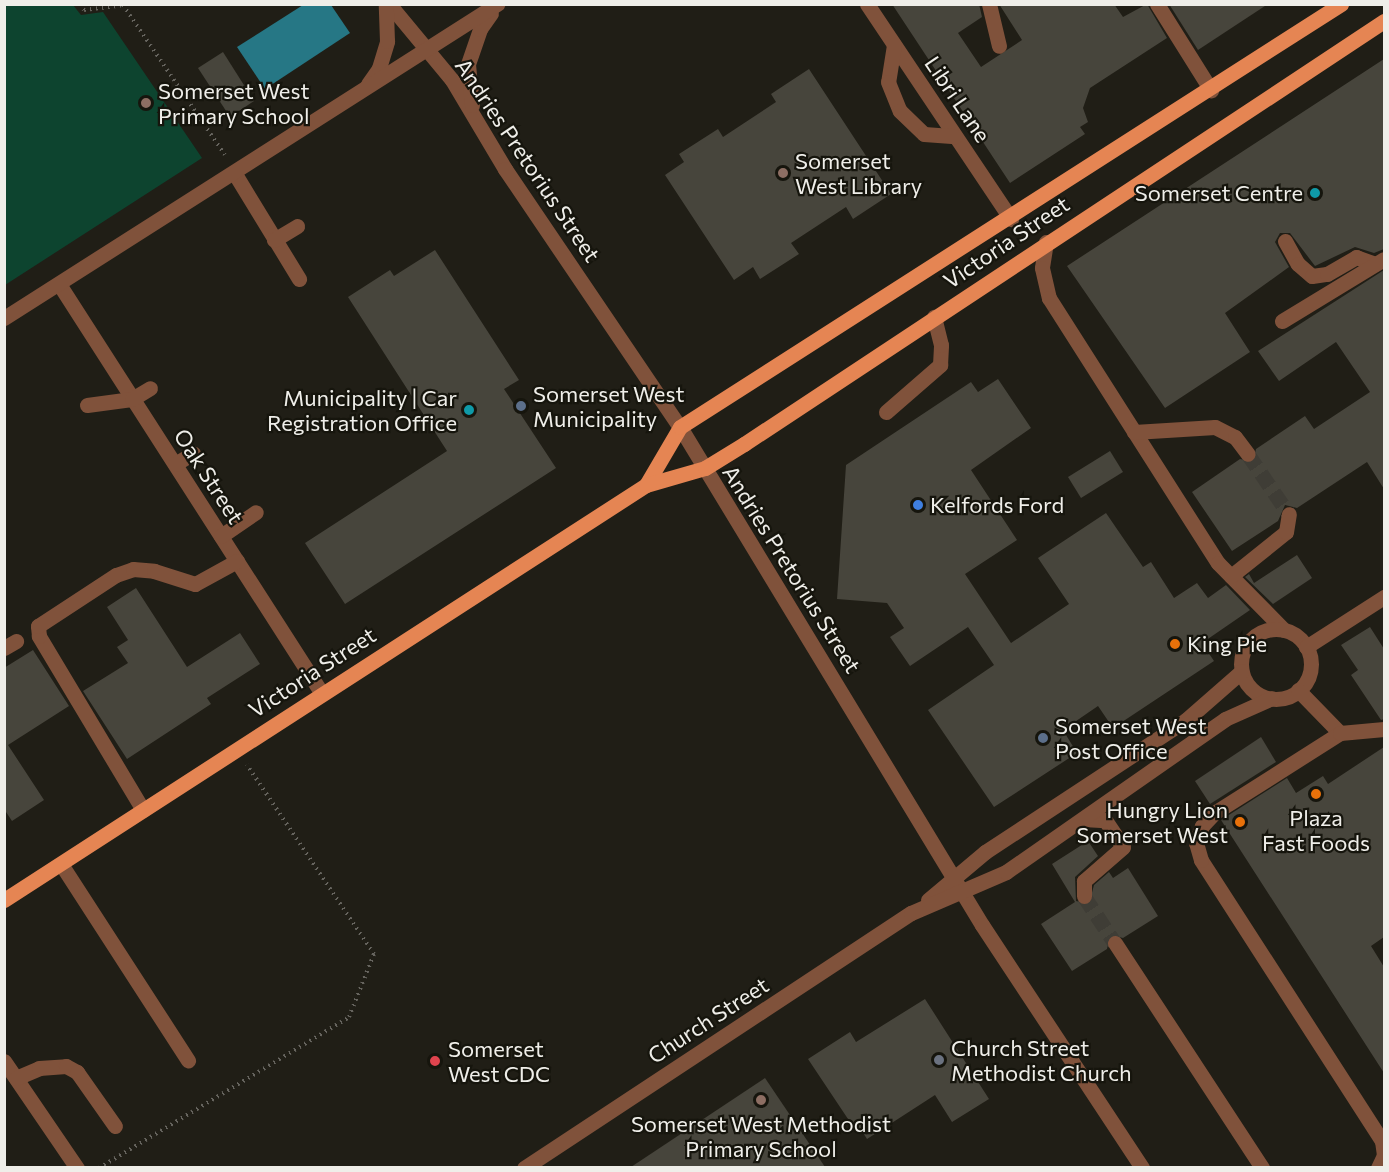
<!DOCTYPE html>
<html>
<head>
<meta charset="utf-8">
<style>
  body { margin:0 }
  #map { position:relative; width:1389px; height:1172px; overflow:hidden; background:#201e16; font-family:Commissioner,sans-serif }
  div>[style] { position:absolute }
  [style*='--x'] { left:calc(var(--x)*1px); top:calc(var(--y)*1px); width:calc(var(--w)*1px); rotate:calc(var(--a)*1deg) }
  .green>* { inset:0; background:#0d442f }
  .water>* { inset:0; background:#267785 }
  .building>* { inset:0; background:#47453c }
  .minor-tunnel>* { height:15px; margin-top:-7.5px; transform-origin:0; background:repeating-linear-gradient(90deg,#3f3d36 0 15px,transparent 0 23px) }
  .path>* { height:4px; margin-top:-2px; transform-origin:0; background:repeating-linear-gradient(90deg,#66645e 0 1.5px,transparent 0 6px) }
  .minor>* { height:15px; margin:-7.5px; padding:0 7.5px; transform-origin:7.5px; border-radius:7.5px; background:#80523b }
  .minor>.ring { margin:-7.5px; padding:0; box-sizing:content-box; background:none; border:15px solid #80523b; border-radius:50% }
  .major>* { height:15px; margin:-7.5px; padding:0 7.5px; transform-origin:7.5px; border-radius:7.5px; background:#e58553 }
  .dots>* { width:16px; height:16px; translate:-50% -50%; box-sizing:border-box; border:3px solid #16150d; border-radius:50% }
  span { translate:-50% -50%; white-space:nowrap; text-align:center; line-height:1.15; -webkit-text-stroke:4.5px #16150d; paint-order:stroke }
  .poi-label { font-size:22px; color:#efeee9 }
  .left { translate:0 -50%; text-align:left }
  .right { translate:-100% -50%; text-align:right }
  .street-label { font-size:22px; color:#efeee9 }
  .frame { position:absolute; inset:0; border:6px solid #efeee9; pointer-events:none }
</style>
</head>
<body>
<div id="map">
  <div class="green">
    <i style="clip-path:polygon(5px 4px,73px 5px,81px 15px,103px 12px,202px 158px,5px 285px)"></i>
  </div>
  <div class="water">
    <i style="clip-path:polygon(303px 5px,331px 5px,350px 33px,265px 89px,237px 47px)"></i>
  </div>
  <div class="building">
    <i style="clip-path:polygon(892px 4px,979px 4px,982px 17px,958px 33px,981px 67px,1022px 40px,999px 4px,1114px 4px,1123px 17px,1147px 4px,1167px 38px,1090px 88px,1083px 108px,1088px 122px,1080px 127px,1085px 134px,1010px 183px)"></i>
    <i style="clip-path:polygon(1169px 4px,1268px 4px,1198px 50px)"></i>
    <i style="clip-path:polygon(223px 52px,254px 101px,230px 117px,198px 68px)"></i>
    <i style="clip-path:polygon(1384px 59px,1384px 249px,1374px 253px,1355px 247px,1315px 266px,1290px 233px,1280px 233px,1275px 242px,1289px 267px,1225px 313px,1250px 352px,1165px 408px,1067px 266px)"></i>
    <i style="clip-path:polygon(809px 69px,891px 194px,853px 219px,846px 207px,791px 243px,799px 254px,760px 279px,753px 267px,734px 280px,665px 175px,684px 162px,679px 154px,718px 129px,723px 137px,776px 102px,771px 94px)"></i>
    <i style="clip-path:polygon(435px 250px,519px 380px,504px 389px,556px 468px,345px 604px,305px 543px,447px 451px,348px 297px,390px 270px,394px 276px)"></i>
    <i style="clip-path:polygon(1384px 270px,1384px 489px,1367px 462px,1297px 508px,1285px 505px,1278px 521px,1232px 551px,1192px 492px,1240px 459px,1253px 462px,1256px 449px,1305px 416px,1314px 429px,1370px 392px,1336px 342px,1279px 381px,1258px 351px)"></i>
    <i style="clip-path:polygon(998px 379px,1031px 428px,971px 470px,1017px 540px,965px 574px,1011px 643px,1069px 604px,1038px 558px,1106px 513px,1143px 567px,1151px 562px,1174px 598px,1197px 583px,1208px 598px,1226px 585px,1250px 610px,1202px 643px,1214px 661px,1113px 728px,1098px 706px,1063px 730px,1077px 753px,994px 807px,928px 710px,994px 665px,968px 627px,910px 666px,890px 637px,904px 628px,887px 603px,837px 599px,846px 465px,971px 382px,978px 392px)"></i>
    <i style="clip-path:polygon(1110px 451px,1123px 472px,1081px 498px,1068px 477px)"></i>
    <i style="clip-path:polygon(1297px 555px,1312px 578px,1273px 604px,1245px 577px,1249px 574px,1254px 583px)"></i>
    <i style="clip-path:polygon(136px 588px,187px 667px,240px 633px,260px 664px,207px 698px,211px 704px,127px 759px,83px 691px,128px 663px,117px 647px,128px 640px,107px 607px)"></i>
    <i style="clip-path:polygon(1370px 627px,1384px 649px,1384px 719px,1381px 720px,1351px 675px,1358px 670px,1341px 645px)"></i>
    <i style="clip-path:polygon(33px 650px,69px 706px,8px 745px,44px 800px,12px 821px,4px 809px,4px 668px)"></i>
    <i style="clip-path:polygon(1261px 737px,1276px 762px,1210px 804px,1195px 781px)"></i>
    <i style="clip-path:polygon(1384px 747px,1384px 937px,1371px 946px,1384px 967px,1384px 1073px,1221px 820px,1287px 778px,1296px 793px,1323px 776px,1328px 784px)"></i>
    <i style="clip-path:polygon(1088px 841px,1098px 856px,1075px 877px,1076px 901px,1089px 904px,1094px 885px,1109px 872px,1113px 878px,1128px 868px,1158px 916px,1123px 938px,1110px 935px,1107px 949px,1072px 971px,1041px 924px,1075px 902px,1052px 864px)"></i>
    <i style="clip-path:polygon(925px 999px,989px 1099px,952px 1122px,935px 1095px,867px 1139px,860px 1128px,856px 1131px,808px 1059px,850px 1032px,856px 1042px)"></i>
    <i style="clip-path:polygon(765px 1078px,825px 1167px,631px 1167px)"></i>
  </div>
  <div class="minor-tunnel">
    <i style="--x:1248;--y:454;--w:73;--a:55.7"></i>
    <i style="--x:1084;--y:896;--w:56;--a:56.6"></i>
  </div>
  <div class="path">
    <i style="--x:80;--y:4;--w:7;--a:56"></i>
    <i style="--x:84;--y:10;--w:39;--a:-7"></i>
    <i style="--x:123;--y:5;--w:181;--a:55.8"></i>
    <i style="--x:99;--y:1168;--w:292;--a:-31.1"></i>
    <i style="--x:349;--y:1017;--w:68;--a:-68.4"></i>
    <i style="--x:374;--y:954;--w:228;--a:-123.9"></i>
  </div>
  <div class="minor">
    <i style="--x:389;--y:4;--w:99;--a:50.3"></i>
    <i style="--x:452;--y:80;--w:104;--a:59.2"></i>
    <i style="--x:505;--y:169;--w:312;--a:55.9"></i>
    <i style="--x:680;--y:427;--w:582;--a:58.77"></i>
    <i style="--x:982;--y:925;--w:291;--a:56.6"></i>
    <i style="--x:867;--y:4;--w:259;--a:56.2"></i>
    <i style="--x:989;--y:4;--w:43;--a:76.6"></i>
    <i style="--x:1157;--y:4;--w:102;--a:57.9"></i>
    <i style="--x:894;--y:45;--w:37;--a:99"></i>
    <i style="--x:888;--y:82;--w:31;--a:68"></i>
    <i style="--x:900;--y:111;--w:33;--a:44"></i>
    <i style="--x:924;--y:134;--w:31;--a:4"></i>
    <i style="--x:368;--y:84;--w:19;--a:-55"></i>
    <i style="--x:379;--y:68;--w:28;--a:-73"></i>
    <i style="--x:387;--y:41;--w:37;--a:-92"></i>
    <i style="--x:472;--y:105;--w:41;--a:-95.6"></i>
    <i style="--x:468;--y:64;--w:37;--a:-71"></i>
    <i style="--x:480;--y:29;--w:19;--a:-55"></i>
    <i style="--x:235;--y:174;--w:123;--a:58.6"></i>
    <i style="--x:274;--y:240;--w:27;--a:-31"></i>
    <i style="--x:1285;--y:241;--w:26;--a:61"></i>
    <i style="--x:1298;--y:264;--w:18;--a:41"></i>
    <i style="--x:1312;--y:276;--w:15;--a:-8"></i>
    <i style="--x:1327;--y:274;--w:34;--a:-30"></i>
    <i style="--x:1356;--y:257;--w:20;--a:20"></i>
    <i style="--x:1046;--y:242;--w:26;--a:99"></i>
    <i style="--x:1042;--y:268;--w:31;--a:77"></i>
    <i style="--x:1049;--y:298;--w:314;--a:57.5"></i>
    <i style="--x:1218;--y:563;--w:94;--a:45.4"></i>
    <i style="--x:59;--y:284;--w:485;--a:57.3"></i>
    <i style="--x:4;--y:318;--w:585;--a:-32.49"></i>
    <i style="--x:1282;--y:321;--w:119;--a:-31.3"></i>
    <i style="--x:87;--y:405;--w:45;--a:-7.6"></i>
    <i style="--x:132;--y:399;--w:21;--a:-31"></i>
    <i style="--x:886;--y:412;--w:72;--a:-41"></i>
    <i style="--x:940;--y:365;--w:20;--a:-87"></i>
    <i style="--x:941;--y:345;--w:29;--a:-104"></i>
    <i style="--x:1134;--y:432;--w:81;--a:-3.5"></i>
    <i style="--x:1215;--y:427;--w:22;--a:27"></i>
    <i style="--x:1235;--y:437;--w:21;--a:53"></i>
    <i style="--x:175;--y:464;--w:21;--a:-31"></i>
    <i style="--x:221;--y:536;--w:42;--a:-34.4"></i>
    <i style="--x:1231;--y:576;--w:70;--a:-38.7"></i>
    <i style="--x:1286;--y:532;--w:18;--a:-81"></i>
    <i class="ring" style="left:1241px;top:629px;width:55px;height:55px"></i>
    <i style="--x:1306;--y:647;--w:93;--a:-32.7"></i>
    <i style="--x:4;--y:648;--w:14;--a:-30"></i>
    <i style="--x:1298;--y:690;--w:60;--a:45.7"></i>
    <i style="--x:143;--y:810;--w:203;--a:-120.9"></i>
    <i style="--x:39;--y:636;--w:10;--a:-96"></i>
    <i style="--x:38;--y:626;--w:93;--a:-33.2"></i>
    <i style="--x:116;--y:575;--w:18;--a:-19"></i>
    <i style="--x:133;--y:569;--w:21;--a:5"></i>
    <i style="--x:154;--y:571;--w:43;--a:17.6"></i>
    <i style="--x:195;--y:584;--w:48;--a:-28.7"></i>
    <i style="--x:1083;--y:819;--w:22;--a:3"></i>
    <i style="--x:1105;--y:820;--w:32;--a:56"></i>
    <i style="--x:1123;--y:847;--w:52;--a:138.9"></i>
    <i style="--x:1084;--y:881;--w:15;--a:90"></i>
    <i style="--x:61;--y:864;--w:234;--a:57.1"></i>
    <i style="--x:928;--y:900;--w:75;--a:-40.1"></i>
    <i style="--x:985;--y:852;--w:240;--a:-33.3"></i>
    <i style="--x:1186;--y:720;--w:74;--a:-41.2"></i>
    <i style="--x:1115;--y:943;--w:269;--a:56.8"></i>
    <i style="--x:4;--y:1061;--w:130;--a:55.7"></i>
    <i style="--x:16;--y:1078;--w:25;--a:-23"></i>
    <i style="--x:39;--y:1068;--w:27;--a:-4"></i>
    <i style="--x:66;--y:1066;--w:13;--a:29"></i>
    <i style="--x:77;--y:1072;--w:66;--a:54.9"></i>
    <i style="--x:524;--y:1168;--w:463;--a:-33.4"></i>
    <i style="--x:911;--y:913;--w:103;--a:-23.3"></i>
    <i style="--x:1006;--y:872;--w:267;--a:-34.9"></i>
    <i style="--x:1225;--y:719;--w:51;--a:-24.1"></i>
    <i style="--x:1378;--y:1168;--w:14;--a:-65"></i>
    <i style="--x:1384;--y:1155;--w:14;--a:-98"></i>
    <i style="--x:1382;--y:1141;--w:334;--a:-122.8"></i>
    <i style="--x:1201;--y:860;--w:18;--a:-106"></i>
    <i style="--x:1196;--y:843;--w:18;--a:-71"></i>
    <i style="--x:1202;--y:826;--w:18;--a:-47"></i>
    <i style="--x:1214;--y:813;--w:149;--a:-32.4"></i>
    <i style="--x:1340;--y:733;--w:44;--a:-5.2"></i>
  </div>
  <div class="major">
    <i style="--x:646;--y:485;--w:67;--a:-59.6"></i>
    <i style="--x:680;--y:427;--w:785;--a:-32.62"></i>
    <i style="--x:4;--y:900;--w:764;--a:-32.88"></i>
    <i style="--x:646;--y:485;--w:61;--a:-16.1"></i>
    <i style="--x:705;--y:468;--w:46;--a:-31.6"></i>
    <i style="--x:744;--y:444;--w:767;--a:-33.46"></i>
  </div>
  <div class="dots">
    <i style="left:146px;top:103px;background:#8d6e63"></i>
    <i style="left:783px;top:173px;background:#8d6e63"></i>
    <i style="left:1315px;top:193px;background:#0f9aa8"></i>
    <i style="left:521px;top:406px;background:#5c6f8a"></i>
    <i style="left:469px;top:410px;background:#0f9aa8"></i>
    <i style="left:918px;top:505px;background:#3f7fe0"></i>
    <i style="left:1175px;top:644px;background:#e8710a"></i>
    <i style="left:1043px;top:738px;background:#5c6f8a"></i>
    <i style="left:1316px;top:794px;background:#e8710a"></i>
    <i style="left:1240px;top:822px;background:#e8710a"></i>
    <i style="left:939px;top:1060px;background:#6b7280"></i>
    <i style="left:435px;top:1061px;background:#e0444e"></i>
    <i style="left:761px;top:1100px;background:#8d6e63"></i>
  </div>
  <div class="poi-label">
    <span class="left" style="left:158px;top:103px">Somerset West<br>Primary School</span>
    <span class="left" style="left:795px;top:173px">Somerset<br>West Library</span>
    <span class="right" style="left:1303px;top:193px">Somerset Centre</span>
    <span class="left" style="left:533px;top:406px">Somerset West<br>Municipality</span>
    <span class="right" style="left:457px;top:410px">Municipality | Car<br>Registration Office</span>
    <span class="left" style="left:930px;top:505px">Kelfords Ford</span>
    <span class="left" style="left:1187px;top:644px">King Pie</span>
    <span class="left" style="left:1055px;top:738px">Somerset West<br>Post Office</span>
    <span class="right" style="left:1228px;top:822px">Hungry Lion<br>Somerset West</span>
    <span style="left:1316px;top:830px">Plaza<br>Fast Foods</span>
    <span class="left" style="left:951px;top:1060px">Church Street<br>Methodist Church</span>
    <span class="left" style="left:448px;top:1061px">Somerset<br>West CDC</span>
    <span style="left:761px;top:1136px">Somerset West Methodist<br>Primary School</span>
  </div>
  <div class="street-label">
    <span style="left:958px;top:99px;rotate:56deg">Libri Lane</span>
    <span style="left:528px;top:160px;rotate:56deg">Andries Pretorius Street</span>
    <span style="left:1006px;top:242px;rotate:-34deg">Victoria Street</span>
    <span style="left:209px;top:476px;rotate:57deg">Oak Street</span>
    <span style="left:792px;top:569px;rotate:58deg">Andries Pretorius Street</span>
    <span style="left:312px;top:672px;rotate:-33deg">Victoria Street</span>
    <span style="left:708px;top:1020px;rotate:-33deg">Church Street</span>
  </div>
  <div class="frame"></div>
</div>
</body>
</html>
